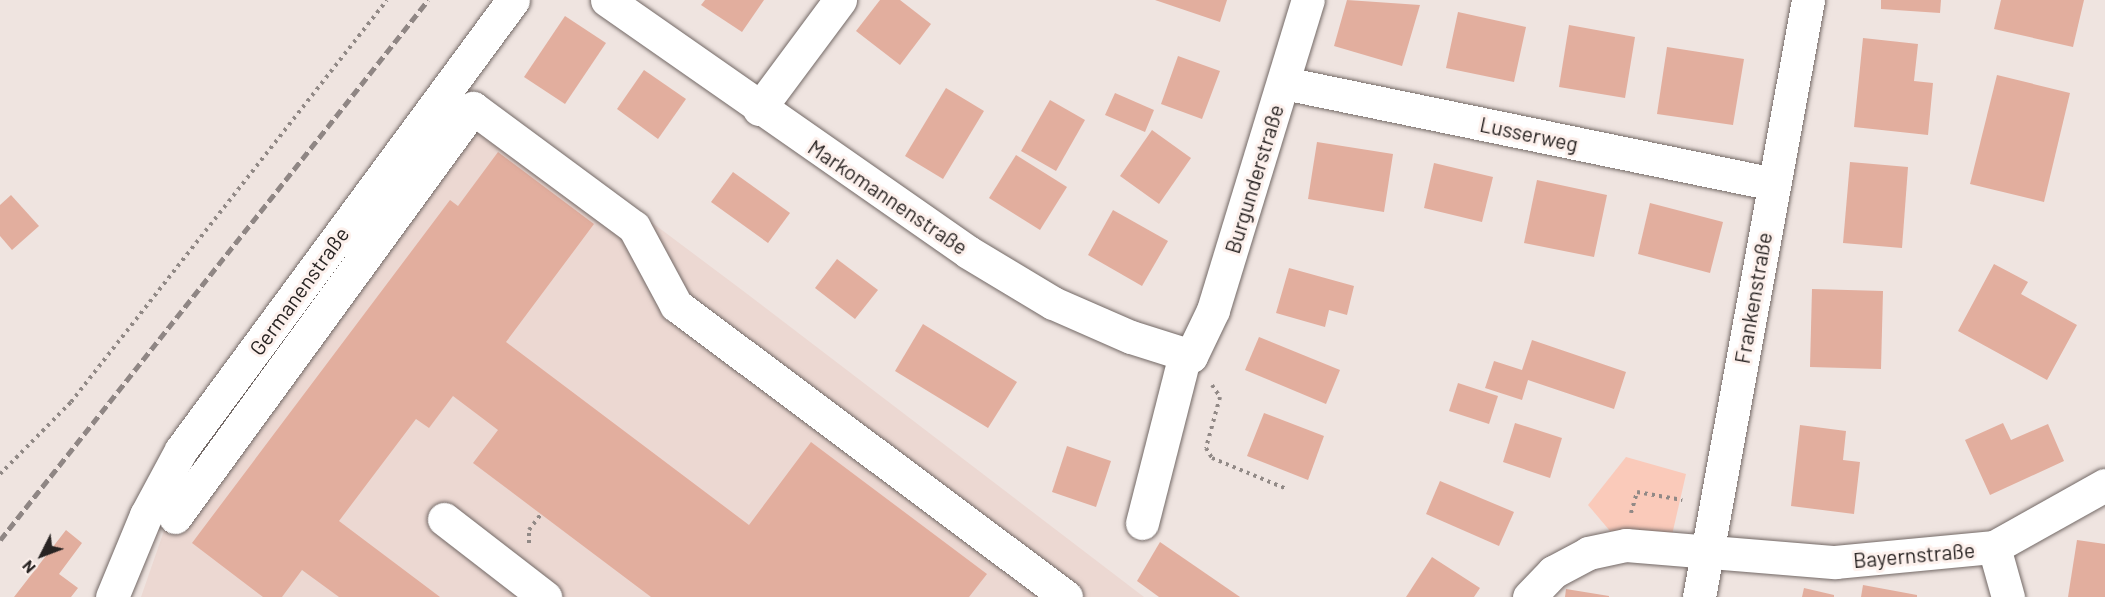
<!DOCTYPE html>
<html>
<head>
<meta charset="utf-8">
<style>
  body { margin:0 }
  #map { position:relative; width:2105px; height:597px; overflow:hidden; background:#efe4e0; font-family:Barlow,sans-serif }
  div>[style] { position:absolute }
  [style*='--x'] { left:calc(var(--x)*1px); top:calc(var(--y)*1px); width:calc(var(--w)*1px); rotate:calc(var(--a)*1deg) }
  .built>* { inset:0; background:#ecd8d2 }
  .green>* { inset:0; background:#facaba }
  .building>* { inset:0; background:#e2ae9e }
  .path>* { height:4px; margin-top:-2px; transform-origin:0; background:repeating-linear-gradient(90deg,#918986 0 3px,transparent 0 7.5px) }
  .roads { filter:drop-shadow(0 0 2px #736966) drop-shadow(0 0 2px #736966) }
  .minor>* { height:33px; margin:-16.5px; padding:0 16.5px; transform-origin:16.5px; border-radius:16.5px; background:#fff }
  .rail>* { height:4.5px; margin-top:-2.25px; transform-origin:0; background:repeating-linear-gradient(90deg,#8f8684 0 9px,transparent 0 13.5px) }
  span { translate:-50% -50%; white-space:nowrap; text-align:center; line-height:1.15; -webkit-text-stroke:6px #fdf1ed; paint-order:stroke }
  .street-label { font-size:21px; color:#282322 }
  .north { position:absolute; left:12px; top:525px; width:60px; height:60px; -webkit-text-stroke:4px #fdf1ed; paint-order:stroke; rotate:228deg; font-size:16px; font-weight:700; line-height:24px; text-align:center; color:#282322 }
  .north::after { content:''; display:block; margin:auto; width:21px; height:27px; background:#282322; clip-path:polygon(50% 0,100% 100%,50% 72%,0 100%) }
</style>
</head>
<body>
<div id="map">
  <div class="built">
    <i style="clip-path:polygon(475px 90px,738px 287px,1144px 597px,141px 597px,166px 525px,480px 94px)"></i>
  </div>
  <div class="green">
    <i style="clip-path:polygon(1626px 457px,1686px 474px,1672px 535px,1610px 531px,1588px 505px)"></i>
  </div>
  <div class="building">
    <i style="clip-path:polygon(705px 0,764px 0,742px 32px,701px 5px)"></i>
    <i style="clip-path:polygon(880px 0,900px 0,931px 24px,900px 65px,856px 31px)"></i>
    <i style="clip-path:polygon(1155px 0,1227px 0,1220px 22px)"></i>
    <i style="clip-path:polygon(1347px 0,1420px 5px,1402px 66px,1334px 46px)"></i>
    <i style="clip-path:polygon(1881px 0,1941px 0,1940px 13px,1881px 9px)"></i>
    <i style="clip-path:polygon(2001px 0,2084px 0,2073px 47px,1994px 29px)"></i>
    <i style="clip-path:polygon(1458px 12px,1526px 27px,1514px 82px,1446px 68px)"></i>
    <i style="clip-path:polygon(565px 16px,606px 43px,565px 104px,524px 77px)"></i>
    <i style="clip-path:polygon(1569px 25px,1635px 37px,1625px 98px,1559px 87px)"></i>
    <i style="clip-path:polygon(1863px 38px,1918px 44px,1914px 81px,1933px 83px,1928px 135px,1854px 127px)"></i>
    <i style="clip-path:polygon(1667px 47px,1744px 59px,1733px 125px,1657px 114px)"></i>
    <i style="clip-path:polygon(1178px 56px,1220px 71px,1202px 119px,1161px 104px)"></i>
    <i style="clip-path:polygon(644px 70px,686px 99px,658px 139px,617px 109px)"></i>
    <i style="clip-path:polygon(1997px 75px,2070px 93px,2044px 202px,1970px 184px)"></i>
    <i style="clip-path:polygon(946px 88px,984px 111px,943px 179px,905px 156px)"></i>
    <i style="clip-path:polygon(1115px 93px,1154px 110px,1145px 132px,1105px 115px)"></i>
    <i style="clip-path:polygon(1050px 100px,1085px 120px,1056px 171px,1021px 151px)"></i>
    <i style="clip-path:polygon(1152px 130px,1191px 158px,1159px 204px,1120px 176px)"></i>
    <i style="clip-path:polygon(1317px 142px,1393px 154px,1384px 212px,1308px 199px)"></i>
    <i style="clip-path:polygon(498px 152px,594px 224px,506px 342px,749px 525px,811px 442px,987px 574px,969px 597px,651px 597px,473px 463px,498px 430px,453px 396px,429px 428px,416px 419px,339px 521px,440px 597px,339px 597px,302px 570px,282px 597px,263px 597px,192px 543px,450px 200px,458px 206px)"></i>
    <i style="clip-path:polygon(1016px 155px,1067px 187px,1040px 230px,989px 198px)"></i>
    <i style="clip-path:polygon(1850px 162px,1908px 167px,1902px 248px,1843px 243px)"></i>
    <i style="clip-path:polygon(1434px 163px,1493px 177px,1482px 222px,1424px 208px)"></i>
    <i style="clip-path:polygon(733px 172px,790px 213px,768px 243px,711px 202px)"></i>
    <i style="clip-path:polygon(1537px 180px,1607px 195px,1594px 257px,1524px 243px)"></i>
    <i style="clip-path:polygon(11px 195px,39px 226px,12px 250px,0 236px,0 205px)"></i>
    <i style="clip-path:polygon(1650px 203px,1723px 222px,1710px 273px,1638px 254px)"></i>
    <i style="clip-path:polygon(1113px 210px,1168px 241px,1142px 286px,1088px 255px)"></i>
    <i style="clip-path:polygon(837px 259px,878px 290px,855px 319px,815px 288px)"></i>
    <i style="clip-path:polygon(1994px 264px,2028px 282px,2021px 294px,2077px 325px,2047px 380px,1958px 331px)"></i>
    <i style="clip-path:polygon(1289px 268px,1354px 286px,1347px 315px,1329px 310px,1325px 327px,1276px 313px)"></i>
    <i style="clip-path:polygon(1812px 289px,1883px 291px,1881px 369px,1810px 367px)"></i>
    <i style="clip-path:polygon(923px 324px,1017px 382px,988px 428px,895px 371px)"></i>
    <i style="clip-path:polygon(1259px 337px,1340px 370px,1326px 404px,1245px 370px)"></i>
    <i style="clip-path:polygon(1532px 340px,1626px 372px,1614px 409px,1528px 380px,1522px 400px,1485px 388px,1494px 361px,1522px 370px)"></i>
    <i style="clip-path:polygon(1458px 383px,1498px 396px,1489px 424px,1449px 411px)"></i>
    <i style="clip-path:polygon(1264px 413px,1324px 436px,1308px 480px,1247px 456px)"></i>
    <i style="clip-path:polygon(1515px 423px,1562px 438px,1550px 478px,1503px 462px)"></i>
    <i style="clip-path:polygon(2003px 423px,2011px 440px,2048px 424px,2064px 461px,1990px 495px,1965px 440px)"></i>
    <i style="clip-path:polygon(1800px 425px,1846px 431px,1843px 460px,1860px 462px,1854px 514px,1791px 506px)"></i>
    <i style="clip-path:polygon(1067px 446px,1111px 461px,1096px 507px,1052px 492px)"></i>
    <i style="clip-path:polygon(1440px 481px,1514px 512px,1499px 546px,1426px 514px)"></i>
    <i style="clip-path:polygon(66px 530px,82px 543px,59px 574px,78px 588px,71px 597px,14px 597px)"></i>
    <i style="clip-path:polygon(2077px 540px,2105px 544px,2105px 597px,2068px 597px)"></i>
    <i style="clip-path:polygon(1160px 542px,1240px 597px,1159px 597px,1137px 581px)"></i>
    <i style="clip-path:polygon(1432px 557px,1480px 588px,1474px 597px,1406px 597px)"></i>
    <i style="clip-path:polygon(1863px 585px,1917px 595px,1917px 597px,1861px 597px)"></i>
    <i style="clip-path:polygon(1804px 588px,1834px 595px,1834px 597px,1802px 597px)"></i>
    <i style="clip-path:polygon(1566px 589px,1609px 596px,1609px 597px,1565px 597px)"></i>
  </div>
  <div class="path">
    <i style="--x:1212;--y:385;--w:14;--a:56"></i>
    <i style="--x:1220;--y:397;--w:53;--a:105.4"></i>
    <i style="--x:1206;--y:448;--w:12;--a:59"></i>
    <i style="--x:1212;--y:458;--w:81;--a:22.5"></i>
    <i style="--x:0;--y:474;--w:101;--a:-45.4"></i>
    <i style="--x:71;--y:402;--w:511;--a:-51.83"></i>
    <i style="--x:1631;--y:513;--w:22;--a:-74"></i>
    <i style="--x:1637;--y:492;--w:46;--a:10.1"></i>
    <i style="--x:529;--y:543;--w:13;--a:-90"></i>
    <i style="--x:529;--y:530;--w:20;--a:-53"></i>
  </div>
  <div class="roads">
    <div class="minor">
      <i style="--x:607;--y:0;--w:440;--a:34.9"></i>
      <i style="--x:968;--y:252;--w:99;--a:31"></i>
      <i style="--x:1053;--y:303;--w:85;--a:23.6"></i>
      <i style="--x:1131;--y:337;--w:63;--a:17.6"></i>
      <i style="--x:1191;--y:356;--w:51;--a:-64.4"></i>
      <i style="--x:1213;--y:310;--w:324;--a:-73"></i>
      <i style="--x:1284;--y:83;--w:500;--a:11.65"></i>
      <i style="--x:759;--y:109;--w:136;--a:-53.4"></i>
      <i style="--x:175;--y:517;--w:506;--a:-53.92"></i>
      <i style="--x:473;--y:108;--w:200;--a:36.5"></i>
      <i style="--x:634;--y:227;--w:89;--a:61.7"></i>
      <i style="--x:676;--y:305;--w:487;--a:36.8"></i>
      <i style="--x:444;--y:519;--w:128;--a:37.7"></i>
      <i style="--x:1142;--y:523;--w:174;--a:-75.7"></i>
      <i style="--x:1994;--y:547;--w:52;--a:74.4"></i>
      <i style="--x:112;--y:597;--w:89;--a:-67.5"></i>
      <i style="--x:146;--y:515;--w:74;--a:-61.7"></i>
      <i style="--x:181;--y:450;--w:559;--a:-53.58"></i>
      <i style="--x:1529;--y:597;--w:35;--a:-46"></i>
      <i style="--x:1553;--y:572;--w:40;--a:-28"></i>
      <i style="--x:1588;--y:553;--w:39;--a:-12"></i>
      <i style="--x:1626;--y:545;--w:210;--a:4.7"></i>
      <i style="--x:1835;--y:562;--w:160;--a:-5.4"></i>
      <i style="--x:1994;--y:547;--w:127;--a:-29.2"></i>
      <i style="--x:1699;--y:597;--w:607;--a:-79.65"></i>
    </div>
  </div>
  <div class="rail">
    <i style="--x:0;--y:540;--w:689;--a:-51.6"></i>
  </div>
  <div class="street-label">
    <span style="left:1529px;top:134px;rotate:12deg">Lusserweg</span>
    <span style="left:1254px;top:179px;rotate:-73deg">Burgunderstraße</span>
    <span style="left:888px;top:197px;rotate:34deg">Markomannenstraße</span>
    <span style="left:299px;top:291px;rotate:-54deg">Germanenstraße</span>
    <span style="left:1753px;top:298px;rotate:-80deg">Frankenstraße</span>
    <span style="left:1914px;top:555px;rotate:-5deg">Bayernstraße</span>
  </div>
  <div class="north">N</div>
</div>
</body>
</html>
